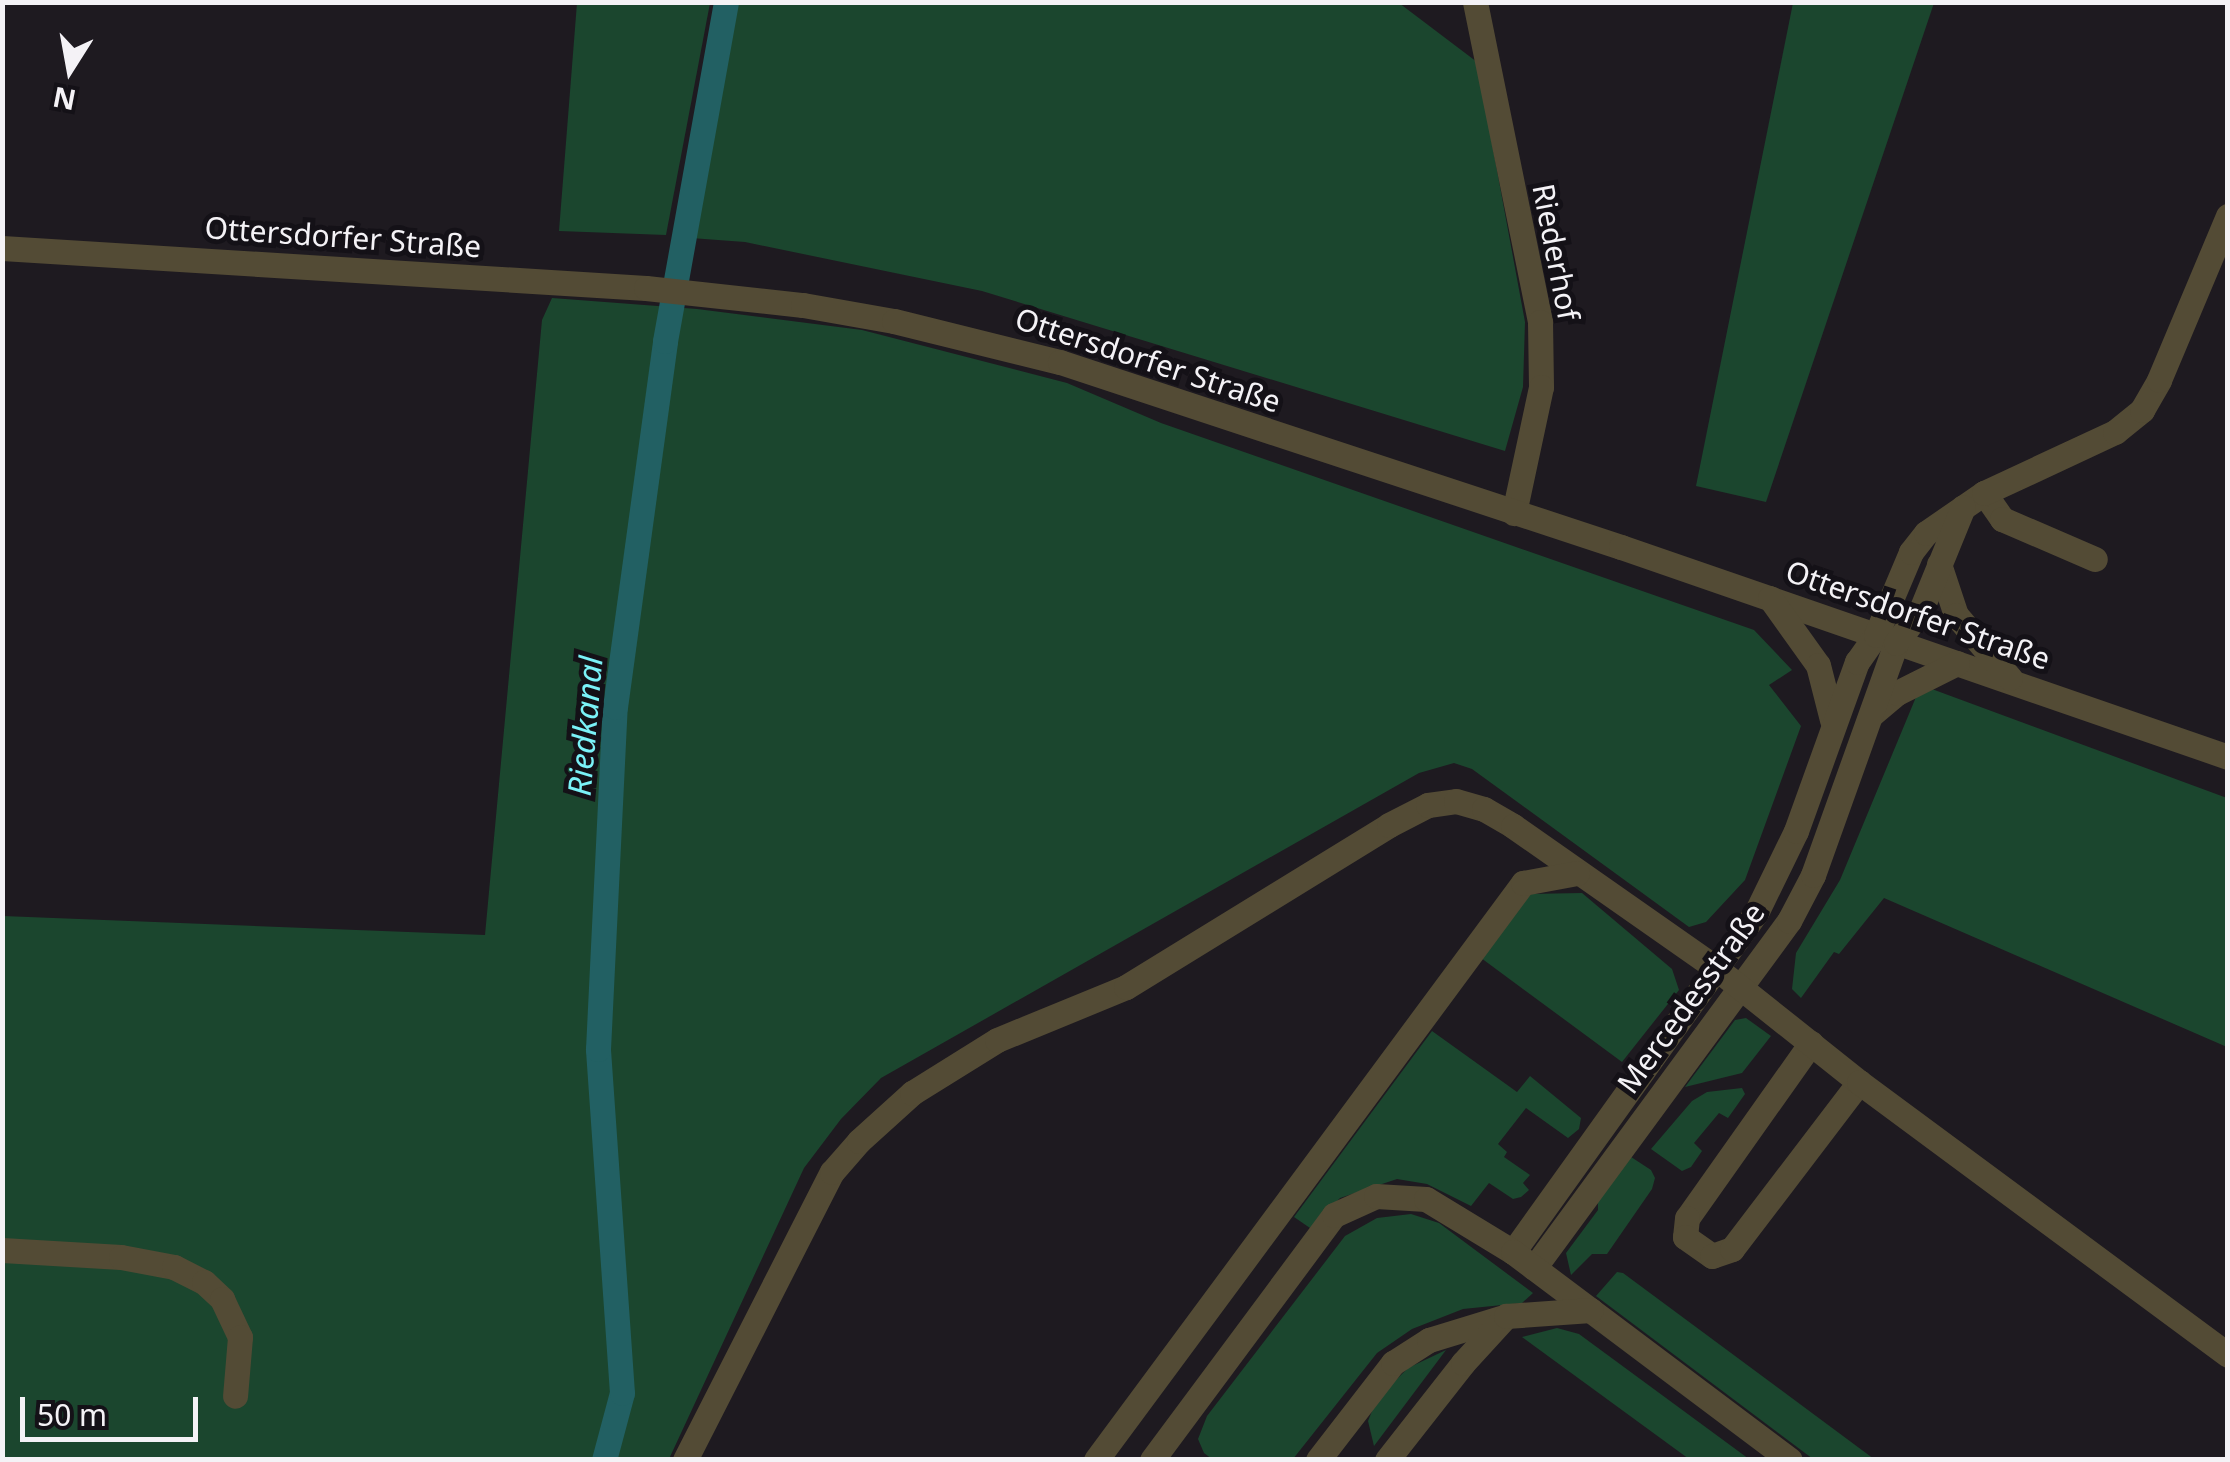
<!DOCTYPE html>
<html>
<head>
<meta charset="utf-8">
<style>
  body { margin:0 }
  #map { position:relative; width:2230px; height:1462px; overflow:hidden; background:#1e1a20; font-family:"Noto Sans",sans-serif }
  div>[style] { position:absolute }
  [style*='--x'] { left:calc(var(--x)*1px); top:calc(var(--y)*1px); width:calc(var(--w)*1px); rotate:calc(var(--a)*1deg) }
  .green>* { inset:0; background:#1b462e }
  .canal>* { height:25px; margin:-12.5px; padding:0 12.5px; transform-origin:12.5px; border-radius:12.5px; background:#226063 }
  .minor>* { height:25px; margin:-12.5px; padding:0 12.5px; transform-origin:12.5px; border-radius:12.5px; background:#534b35 }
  span { translate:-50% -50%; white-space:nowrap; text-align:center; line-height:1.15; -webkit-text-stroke:10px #141117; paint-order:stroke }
  .street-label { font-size:30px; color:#f4f2f6 }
  .water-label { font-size:32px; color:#7af2f7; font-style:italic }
  .frame { position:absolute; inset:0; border:5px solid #f4f2f6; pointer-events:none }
  .north { position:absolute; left:20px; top:20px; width:100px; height:100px; -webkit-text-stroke:8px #141117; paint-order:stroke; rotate:191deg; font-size:28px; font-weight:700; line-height:40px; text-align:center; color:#f4f2f6 }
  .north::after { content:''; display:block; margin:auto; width:35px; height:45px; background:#f4f2f6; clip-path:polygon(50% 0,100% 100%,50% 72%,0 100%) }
  .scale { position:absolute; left:20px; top:1397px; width:178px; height:45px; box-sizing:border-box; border:5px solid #f4f2f6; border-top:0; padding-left:12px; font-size:30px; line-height:35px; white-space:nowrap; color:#f4f2f6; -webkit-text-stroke:8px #141117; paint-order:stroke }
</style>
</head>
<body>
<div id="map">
  <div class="green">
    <i style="clip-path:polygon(577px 3px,710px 3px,666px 235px,559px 231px)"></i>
    <i style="clip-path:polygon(736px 3px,1399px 3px,1477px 62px,1525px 322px,1523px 387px,1505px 451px,982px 291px,745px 242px,691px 238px)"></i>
    <i style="clip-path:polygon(1793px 3px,1934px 3px,1766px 502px,1696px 486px)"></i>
    <i style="clip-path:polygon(552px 298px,697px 309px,862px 330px,1067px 383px,1161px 423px,1754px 630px,1792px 670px,1769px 685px,1801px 726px,1745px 880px,1706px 922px,1689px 927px,1472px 769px,1454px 763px,1419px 773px,881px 1078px,841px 1119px,804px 1168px,669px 1459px,3px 1460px,3px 916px,485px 935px,542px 320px)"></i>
    <i style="clip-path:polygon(1921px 685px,2227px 798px,2227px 1047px,1884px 898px,1839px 954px,1834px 952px,1801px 998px,1792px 989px,1796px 953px,1840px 880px)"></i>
    <i style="clip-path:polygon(1582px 893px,1672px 969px,1679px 990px,1622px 1062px,1477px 955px,1529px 894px)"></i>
    <i style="clip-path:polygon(1746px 1018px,1771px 1036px,1742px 1073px,1685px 1087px,1735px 1020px)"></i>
    <i style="clip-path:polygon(1432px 1031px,1517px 1092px,1530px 1076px,1581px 1118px,1579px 1129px,1568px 1138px,1526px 1108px,1498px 1144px,1507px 1152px,1504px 1157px,1530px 1175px,1523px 1183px,1529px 1190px,1521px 1197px,1513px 1199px,1489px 1183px,1471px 1206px,1427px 1184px,1397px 1179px,1340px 1198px,1310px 1228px,1294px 1217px)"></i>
    <i style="clip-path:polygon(1742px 1088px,1745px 1094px,1728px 1118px,1719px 1113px,1694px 1143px,1702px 1151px,1691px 1167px,1682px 1171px,1651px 1149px,1692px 1101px,1707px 1092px)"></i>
    <i style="clip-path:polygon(1628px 1155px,1651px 1170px,1655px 1178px,1652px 1189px,1607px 1254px,1592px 1254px,1571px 1275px,1566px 1253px,1598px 1210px,1598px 1194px)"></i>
    <i style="clip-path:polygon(1411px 1214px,1439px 1223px,1533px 1293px,1522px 1303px,1463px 1309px,1412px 1329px,1377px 1353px,1293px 1459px,1212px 1459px,1204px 1453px,1198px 1439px,1207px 1416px,1345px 1236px,1377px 1218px)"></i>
    <i style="clip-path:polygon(1617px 1272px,1623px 1273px,1874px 1459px,1813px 1459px,1596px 1296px)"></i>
    <i style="clip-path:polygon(1557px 1328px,1579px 1334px,1749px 1459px,1689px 1459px,1522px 1337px)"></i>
    <i style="clip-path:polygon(1446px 1350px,1374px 1446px,1368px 1421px,1377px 1399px,1408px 1368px)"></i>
  </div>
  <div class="canal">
    <i style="--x:604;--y:1460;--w:69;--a:-75"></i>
    <i style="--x:622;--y:1393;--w:345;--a:-94"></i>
    <i style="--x:598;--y:1049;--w:342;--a:-87.2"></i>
    <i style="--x:615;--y:707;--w:369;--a:-82.2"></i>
    <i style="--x:665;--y:341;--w:344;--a:-79.8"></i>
  </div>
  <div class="minor">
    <i style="--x:1475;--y:2;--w:327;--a:78.5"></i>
    <i style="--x:1540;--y:322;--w:65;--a:89.1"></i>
    <i style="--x:1541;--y:387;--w:129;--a:102.1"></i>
    <i style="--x:2;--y:248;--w:645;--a:3.55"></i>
    <i style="--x:646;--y:288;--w:158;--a:6.2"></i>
    <i style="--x:803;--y:305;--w:92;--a:10"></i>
    <i style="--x:894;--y:321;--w:171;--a:13.9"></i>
    <i style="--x:1060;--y:362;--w:591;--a:18.25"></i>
    <i style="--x:1621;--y:547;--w:642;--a:19.08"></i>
    <i style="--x:1984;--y:493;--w:32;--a:55"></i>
    <i style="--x:2002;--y:519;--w:101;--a:23.3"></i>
    <i style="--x:1939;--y:564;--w:54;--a:71.6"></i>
    <i style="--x:1956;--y:615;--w:83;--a:49.4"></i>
    <i style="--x:1770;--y:598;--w:82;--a:54.4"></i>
    <i style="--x:1818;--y:665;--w:57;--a:75.7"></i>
    <i style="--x:1872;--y:714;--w:33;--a:-40"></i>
    <i style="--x:1897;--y:693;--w:67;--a:-26.6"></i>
    <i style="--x:1811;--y:1043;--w:214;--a:125.3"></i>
    <i style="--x:1687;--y:1218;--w:19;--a:96"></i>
    <i style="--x:1685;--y:1237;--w:33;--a:35"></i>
    <i style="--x:1712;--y:1256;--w:21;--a:-19"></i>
    <i style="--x:1732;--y:1249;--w:210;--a:-52.7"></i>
    <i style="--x:2;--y:1250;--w:119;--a:3.4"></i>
    <i style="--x:121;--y:1257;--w:54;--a:10.7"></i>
    <i style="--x:174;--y:1267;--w:34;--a:27"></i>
    <i style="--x:204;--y:1282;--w:25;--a:43"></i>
    <i style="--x:222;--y:1299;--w:42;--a:64.7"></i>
    <i style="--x:240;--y:1337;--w:59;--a:94.8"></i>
    <i style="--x:1513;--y:1252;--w:417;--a:-54.4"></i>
    <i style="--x:1756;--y:913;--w:91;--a:-64"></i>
    <i style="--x:1796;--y:831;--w:180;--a:-70.2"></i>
    <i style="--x:1857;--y:662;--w:33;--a:-55"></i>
    <i style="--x:1876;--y:635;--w:90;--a:-67.1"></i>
    <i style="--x:1911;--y:552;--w:24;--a:-52"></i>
    <i style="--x:1926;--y:533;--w:70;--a:-34.6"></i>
    <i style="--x:1984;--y:493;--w:145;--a:-25"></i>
    <i style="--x:2115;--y:432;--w:35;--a:-39"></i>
    <i style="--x:2142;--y:410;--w:34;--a:-60"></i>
    <i style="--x:2159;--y:380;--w:178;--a:-67.2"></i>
    <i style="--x:1534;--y:1268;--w:431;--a:-53.7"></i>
    <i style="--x:1789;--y:921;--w:52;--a:-62.4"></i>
    <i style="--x:1813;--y:875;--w:246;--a:-70.3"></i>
    <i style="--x:1896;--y:643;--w:41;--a:-52.9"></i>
    <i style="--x:1921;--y:610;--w:111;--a:-67.8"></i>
    <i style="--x:685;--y:1460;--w:323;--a:-63"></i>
    <i style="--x:832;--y:1172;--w:41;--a:-48.9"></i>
    <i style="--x:859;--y:1141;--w:72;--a:-42.2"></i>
    <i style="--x:912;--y:1093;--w:100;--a:-31.9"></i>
    <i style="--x:997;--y:1040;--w:139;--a:-22.3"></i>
    <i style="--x:1126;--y:987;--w:309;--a:-31.6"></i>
    <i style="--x:1389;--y:825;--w:44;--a:-27.1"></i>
    <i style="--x:1428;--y:805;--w:28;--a:-8"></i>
    <i style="--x:1456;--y:801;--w:29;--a:16"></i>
    <i style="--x:1484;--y:809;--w:34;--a:30"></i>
    <i style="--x:1513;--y:826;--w:249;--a:35"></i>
    <i style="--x:1717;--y:969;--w:181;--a:38.5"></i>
    <i style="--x:1859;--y:1082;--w:459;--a:36.5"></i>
    <i style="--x:1096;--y:1460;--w:718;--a:-53.5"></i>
    <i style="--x:1523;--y:883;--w:55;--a:-10.5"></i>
    <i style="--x:1152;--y:1460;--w:305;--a:-53.4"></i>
    <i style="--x:1334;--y:1215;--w:46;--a:-24.3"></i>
    <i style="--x:1376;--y:1196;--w:50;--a:3.4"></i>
    <i style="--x:1426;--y:1199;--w:102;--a:31.3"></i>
    <i style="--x:1513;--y:1252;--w:346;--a:36.9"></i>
    <i style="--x:1318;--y:1460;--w:123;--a:-52.3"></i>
    <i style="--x:1393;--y:1363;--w:43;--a:-32.6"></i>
    <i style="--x:1429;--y:1340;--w:75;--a:-17"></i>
    <i style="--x:1387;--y:1460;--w:123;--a:-51.9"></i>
    <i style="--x:1463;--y:1363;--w:64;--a:-47.5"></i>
    <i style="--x:1506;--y:1316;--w:85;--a:-4"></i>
  </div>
  <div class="street-label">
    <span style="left:343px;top:237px;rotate:4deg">Ottersdorfer Straße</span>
    <span style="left:1556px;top:252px;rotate:79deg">Riederhof</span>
    <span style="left:1148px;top:360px;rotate:18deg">Ottersdorfer Straße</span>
    <span style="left:1918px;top:615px;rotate:19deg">Ottersdorfer Straße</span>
    <span style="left:1691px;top:998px;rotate:-54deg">Mercedesstraße</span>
  </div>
  <div class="water-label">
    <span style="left:585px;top:726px;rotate:-85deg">Riedkanal</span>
  </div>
  <div class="frame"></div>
  <div class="north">N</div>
  <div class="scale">50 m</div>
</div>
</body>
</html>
